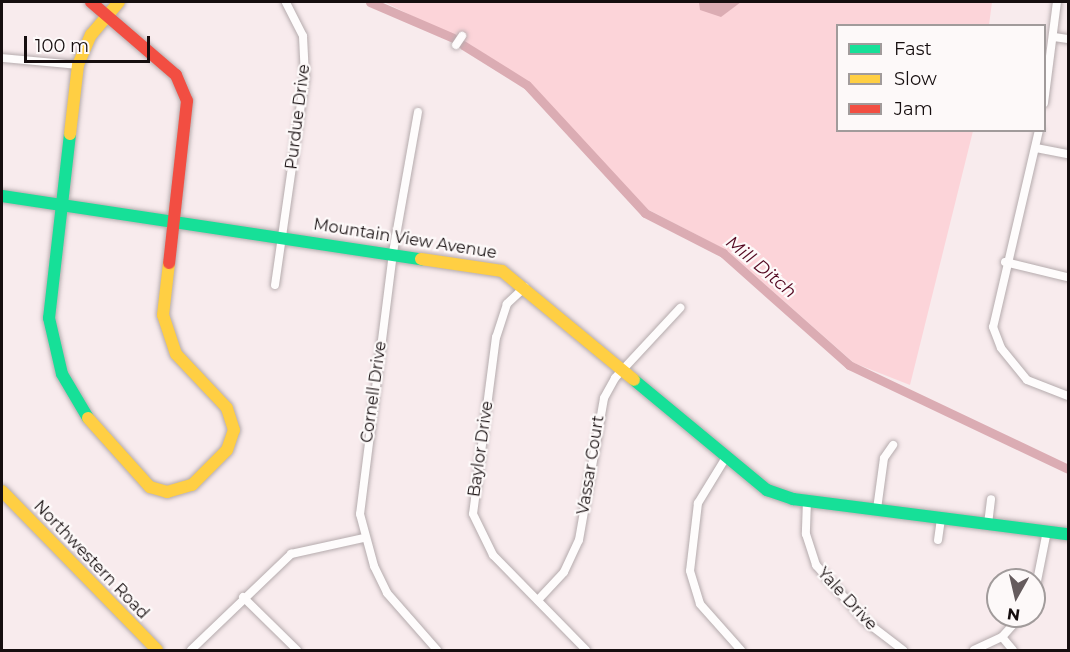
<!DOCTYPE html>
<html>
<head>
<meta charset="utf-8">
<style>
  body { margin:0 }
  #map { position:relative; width:1070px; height:652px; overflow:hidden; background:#f8ebed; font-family:Montserrat,sans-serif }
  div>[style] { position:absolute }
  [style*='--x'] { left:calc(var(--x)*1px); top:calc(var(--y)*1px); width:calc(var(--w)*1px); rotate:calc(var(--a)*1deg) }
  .green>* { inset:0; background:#fcd4d9 }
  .water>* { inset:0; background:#dbacb3 }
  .canal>* { height:9px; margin:-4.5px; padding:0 4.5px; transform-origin:4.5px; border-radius:4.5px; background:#dbacb3 }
  .roads { filter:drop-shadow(0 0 2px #b5abad) drop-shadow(0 0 2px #b5abad) }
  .street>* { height:8px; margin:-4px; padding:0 4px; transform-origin:4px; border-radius:4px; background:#fefcfc }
  .fast>* { height:12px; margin:-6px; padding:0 6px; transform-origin:6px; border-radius:6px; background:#16e098 }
  .slow>* { height:12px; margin:-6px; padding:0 6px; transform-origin:6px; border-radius:6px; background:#ffcf43 }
  .jam>* { height:12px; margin:-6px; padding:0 6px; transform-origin:6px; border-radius:6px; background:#f24e42 }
  span { translate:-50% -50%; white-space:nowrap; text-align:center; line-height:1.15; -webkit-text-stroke:4.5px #fdf9f9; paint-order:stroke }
  .street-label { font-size:16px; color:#160e0f }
  .water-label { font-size:18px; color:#52061f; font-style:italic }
  .frame { position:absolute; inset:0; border:3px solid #160e0f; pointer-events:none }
  .legend { position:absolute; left:836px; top:24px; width:210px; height:108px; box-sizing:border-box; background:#fdf9f9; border:2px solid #a19b9b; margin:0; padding:8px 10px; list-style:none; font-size:18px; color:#160e0f }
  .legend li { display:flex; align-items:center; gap:12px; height:30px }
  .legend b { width:30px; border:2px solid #a19b9b }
  .north { position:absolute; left:986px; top:568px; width:60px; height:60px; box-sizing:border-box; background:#fdf9f9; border:2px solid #a19b9b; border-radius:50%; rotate:188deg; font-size:16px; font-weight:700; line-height:24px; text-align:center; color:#160e0f }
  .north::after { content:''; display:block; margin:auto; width:21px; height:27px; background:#655b5d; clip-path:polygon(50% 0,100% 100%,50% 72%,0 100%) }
  .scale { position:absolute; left:24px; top:36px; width:126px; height:27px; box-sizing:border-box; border:3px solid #160e0f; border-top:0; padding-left:8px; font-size:18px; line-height:21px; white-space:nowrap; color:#160e0f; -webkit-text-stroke:4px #fdf9f9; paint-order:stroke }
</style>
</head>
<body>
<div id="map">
  <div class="green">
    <i style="clip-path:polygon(384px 2px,992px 2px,989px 25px,838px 26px,838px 130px,973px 131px,910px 385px,854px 363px,726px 250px,647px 209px,531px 85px,471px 45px)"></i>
  </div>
  <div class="water">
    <i style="clip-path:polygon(699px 2px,741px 2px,721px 17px,700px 10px)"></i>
  </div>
  <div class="canal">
    <i style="--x:370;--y:2;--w:90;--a:23.4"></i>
    <i style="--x:463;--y:45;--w:75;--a:32"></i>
    <i style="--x:527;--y:85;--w:174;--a:47.3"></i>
    <i style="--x:645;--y:213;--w:88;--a:27.1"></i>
    <i style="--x:723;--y:253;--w:169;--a:41.6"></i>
    <i style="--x:849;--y:365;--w:242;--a:25.4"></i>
  </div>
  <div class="roads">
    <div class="street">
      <i style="--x:1054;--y:37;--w:14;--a:8"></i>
      <i style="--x:456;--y:45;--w:11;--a:-56"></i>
      <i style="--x:2;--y:58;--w:76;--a:5.3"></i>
      <i style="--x:1044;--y:103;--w:102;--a:-82.7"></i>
      <i style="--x:418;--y:112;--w:143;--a:100.1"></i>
      <i style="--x:393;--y:253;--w:263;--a:97.2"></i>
      <i style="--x:360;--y:514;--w:54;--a:74.9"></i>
      <i style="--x:374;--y:566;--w:30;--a:64"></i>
      <i style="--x:387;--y:593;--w:76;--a:48.7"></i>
      <i style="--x:1039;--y:130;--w:202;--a:103.1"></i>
      <i style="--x:993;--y:327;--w:22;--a:69"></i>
      <i style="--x:1001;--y:348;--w:41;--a:50.9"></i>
      <i style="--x:1027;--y:380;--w:44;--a:21.3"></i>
      <i style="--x:1036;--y:148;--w:33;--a:11"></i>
      <i style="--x:1005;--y:262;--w:64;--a:13.6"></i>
      <i style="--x:275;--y:285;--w:210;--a:-81.8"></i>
      <i style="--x:305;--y:77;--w:41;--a:-92.8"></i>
      <i style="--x:303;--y:36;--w:38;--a:-117"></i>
      <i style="--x:525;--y:287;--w:25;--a:137"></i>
      <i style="--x:507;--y:304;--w:35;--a:108"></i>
      <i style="--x:496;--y:337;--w:178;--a:97.4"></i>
      <i style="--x:473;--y:514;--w:46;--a:64"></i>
      <i style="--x:493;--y:555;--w:133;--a:45.6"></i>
      <i style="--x:725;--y:459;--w:52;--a:121.5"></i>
      <i style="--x:698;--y:503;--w:68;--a:96.7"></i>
      <i style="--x:690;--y:571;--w:34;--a:73"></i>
      <i style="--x:700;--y:604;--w:62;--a:48.3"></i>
      <i style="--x:807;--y:500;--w:34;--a:92"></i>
      <i style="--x:806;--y:534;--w:33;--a:72"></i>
      <i style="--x:816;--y:565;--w:74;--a:48.8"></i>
      <i style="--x:865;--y:621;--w:48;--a:37.3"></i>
      <i style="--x:877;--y:509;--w:51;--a:-82.2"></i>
      <i style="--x:884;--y:458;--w:16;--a:-55"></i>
      <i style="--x:988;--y:524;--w:25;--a:-83"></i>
      <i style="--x:938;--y:540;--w:22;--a:-82"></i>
      <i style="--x:1034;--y:596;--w:66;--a:-78.7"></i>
      <i style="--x:243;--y:597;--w:76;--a:44.5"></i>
      <i style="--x:538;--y:600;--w:38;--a:-47"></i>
      <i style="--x:564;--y:572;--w:35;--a:-65"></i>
      <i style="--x:579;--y:540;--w:144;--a:-80"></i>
      <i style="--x:604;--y:398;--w:23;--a:-61"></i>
      <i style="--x:615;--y:378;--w:96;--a:-47.1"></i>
      <i style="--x:1002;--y:637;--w:17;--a:50"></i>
      <i style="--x:191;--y:650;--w:139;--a:-43.8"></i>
      <i style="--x:291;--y:554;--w:75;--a:-12.4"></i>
      <i style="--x:974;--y:650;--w:31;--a:-25"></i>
      <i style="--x:1002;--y:637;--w:28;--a:-48"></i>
    </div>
    <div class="fast">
      <i style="--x:70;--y:134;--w:185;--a:96.5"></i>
      <i style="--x:49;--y:318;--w:57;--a:76.9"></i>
      <i style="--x:62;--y:374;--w:51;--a:59.4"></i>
      <i style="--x:2;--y:196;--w:424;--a:8.6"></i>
      <i style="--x:634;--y:380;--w:173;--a:39.6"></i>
      <i style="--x:767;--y:490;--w:28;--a:19"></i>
      <i style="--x:793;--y:499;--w:277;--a:7.3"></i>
    </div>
    <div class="slow">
      <i style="--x:70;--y:134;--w:69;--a:-83.4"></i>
      <i style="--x:78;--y:65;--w:33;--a:-67"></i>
      <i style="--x:91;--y:35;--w:43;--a:-49.7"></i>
      <i style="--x:421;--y:259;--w:82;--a:8.4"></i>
      <i style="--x:502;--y:271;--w:171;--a:39.5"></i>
      <i style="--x:88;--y:418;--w:93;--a:48.1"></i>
      <i style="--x:150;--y:487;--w:18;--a:16"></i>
      <i style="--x:167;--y:492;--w:26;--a:-16"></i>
      <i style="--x:192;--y:485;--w:49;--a:-45"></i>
      <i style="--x:227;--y:450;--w:21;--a:-71"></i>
      <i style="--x:234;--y:430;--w:23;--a:-108"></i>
      <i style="--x:227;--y:408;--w:74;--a:-133.4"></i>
      <i style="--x:176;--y:354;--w:41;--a:-108.4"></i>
      <i style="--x:163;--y:315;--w:52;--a:-83.4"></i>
      <i style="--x:2;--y:491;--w:222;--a:45.7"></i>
    </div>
    <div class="jam">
      <i style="--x:91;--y:2;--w:112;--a:40.7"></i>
      <i style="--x:176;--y:75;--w:28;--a:67"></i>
      <i style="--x:187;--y:101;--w:163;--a:96.3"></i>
    </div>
  </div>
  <div class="street-label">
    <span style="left:298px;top:117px;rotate:-83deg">Purdue Drive</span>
    <span style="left:405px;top:239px;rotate:9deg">Mountain View Avenue</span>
    <span style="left:374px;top:392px;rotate:-82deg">Cornell Drive</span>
    <span style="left:481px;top:449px;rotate:-82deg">Baylor Drive</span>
    <span style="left:591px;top:465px;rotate:-81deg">Vassar Court</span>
    <span style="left:91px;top:560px;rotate:46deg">Northwestern Road</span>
    <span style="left:847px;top:599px;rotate:47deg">Yale Drive</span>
  </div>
  <div class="water-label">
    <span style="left:761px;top:267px;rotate:40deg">Mill Ditch</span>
  </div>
  <div class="frame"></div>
  <ul class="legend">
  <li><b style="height:8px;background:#16e098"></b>Fast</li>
  <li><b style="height:8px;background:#ffcf43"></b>Slow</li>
  <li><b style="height:8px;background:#f24e42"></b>Jam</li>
  </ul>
  <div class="north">N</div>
  <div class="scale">100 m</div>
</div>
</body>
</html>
